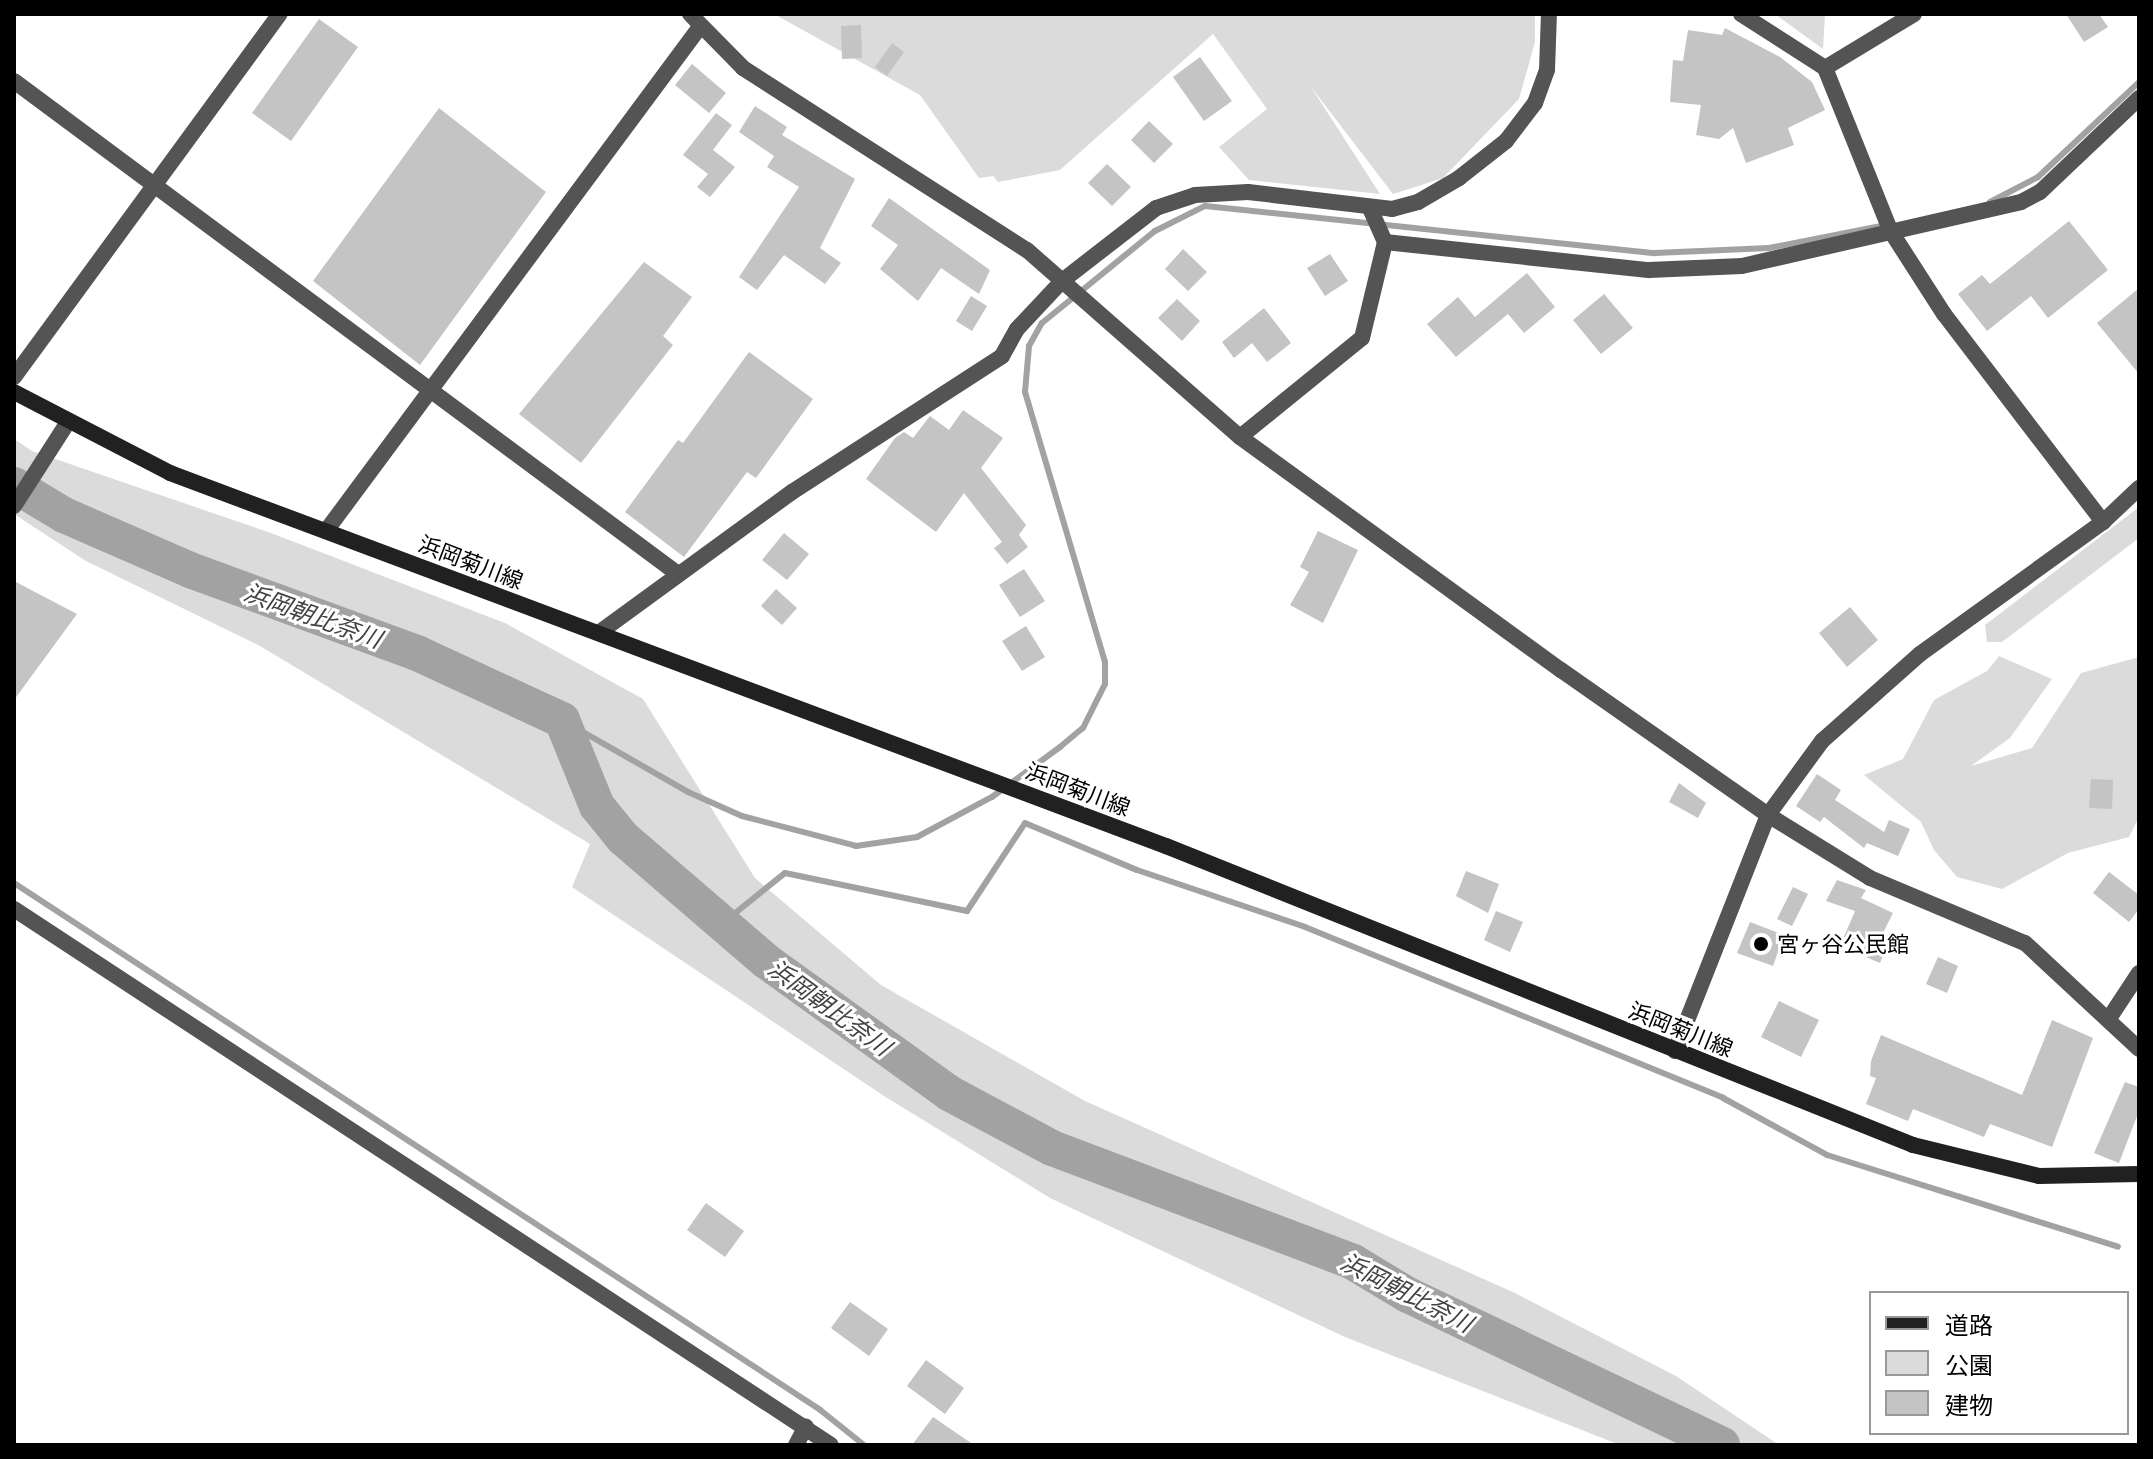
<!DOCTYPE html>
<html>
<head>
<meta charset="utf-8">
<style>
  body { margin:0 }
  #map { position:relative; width:2153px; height:1459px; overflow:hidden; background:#fff; font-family:Lato,"Noto Sans JP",sans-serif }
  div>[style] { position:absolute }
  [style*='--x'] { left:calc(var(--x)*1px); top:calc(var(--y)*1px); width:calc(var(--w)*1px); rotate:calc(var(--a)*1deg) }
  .green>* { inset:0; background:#dbdbdb }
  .stream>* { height:6px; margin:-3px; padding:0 3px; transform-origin:3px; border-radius:3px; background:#a2a2a2 }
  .river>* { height:36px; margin:-18px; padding:0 18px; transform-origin:18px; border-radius:18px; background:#a2a2a2 }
  .building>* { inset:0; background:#c4c4c4 }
  .minor>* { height:16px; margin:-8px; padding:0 8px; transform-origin:8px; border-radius:8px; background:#545454 }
  .tertiary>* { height:16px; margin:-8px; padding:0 8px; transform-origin:8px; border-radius:8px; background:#545454 }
  .secondary>* { height:16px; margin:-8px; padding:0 8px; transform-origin:8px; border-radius:8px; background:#212121 }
  .dots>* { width:22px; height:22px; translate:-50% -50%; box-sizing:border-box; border:4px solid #fff; border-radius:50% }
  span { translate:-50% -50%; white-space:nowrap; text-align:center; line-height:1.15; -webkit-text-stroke:6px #fff; paint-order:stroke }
  .street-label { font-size:22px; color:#000 }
  .poi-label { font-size:22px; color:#000 }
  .left { translate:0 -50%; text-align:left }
  .water-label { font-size:24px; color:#434343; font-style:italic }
  .frame { position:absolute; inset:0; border:16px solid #000; pointer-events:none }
  .legend { position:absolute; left:1869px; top:1291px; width:260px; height:144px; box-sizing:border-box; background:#fff; border:2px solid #999; margin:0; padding:10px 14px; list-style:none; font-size:24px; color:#000 }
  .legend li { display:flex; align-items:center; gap:16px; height:40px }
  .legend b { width:40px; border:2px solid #999 }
</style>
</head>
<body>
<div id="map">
  <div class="green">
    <i style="clip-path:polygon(774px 14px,1535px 14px,1535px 42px,1519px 99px,1443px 178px,1393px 194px,1311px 87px,1380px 194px,1249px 180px,1219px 147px,1267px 109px,1213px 34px,1060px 170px,998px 182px,993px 176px,979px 178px,920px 95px)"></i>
    <i style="clip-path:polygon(1775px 14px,1825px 14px,1823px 49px)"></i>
    <i style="clip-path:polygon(14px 439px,32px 451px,271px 533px,505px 623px,643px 699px,755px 878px,881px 985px,1085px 1101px,1515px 1293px,1676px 1376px,1779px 1445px,1620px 1445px,1345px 1337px,1050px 1198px,884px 1096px,572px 887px,590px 844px,260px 646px,86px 561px,14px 514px)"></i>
    <i style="clip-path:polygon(2139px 507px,2139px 538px,2002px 642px,1987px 642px,1985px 625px)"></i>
    <i style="clip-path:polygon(1999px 656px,2052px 679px,2010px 738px,1971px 766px,2032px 748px,2081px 673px,2139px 657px,2139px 817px,2129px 837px,2068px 853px,2002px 889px,1957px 877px,1934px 850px,1921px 822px,1864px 775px,1903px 759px,1934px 700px,1987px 671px)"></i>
  </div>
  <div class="stream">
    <i style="--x:1990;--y:202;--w:54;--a:-27.5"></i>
    <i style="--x:2038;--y:177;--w:139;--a:-43.2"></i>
    <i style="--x:562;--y:720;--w:145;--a:29.7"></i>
    <i style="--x:688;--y:792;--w:59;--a:24"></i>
    <i style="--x:742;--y:816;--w:118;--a:14.7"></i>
    <i style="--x:856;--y:846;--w:62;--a:-8.4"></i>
    <i style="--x:917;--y:837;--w:85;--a:-28.1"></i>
    <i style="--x:992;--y:797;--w:84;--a:-36.3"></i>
    <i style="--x:1060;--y:747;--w:30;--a:-40"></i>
    <i style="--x:1083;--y:728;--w:49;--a:-63.4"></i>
    <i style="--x:1105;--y:684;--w:22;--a:-90"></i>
    <i style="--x:1105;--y:662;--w:282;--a:-106.5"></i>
    <i style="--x:1025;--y:392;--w:46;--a:-85"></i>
    <i style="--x:1029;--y:346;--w:26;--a:-61"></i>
    <i style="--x:1042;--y:323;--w:146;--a:-39.2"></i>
    <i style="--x:1155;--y:231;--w:56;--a:-26.6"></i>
    <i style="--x:1205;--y:206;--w:452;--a:6"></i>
    <i style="--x:1655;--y:253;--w:114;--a:-2.5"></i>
    <i style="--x:1769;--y:248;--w:118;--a:-11.2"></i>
    <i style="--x:14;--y:883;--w:962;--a:33.16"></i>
    <i style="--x:819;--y:1409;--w:58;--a:38.7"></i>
    <i style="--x:724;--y:922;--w:78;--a:-38.8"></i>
    <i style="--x:785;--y:873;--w:186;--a:11.8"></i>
    <i style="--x:967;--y:911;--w:105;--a:-56.6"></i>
    <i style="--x:1025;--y:823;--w:121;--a:22.8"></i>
    <i style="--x:1137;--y:870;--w:177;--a:18.7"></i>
    <i style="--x:1305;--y:927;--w:452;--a:22.2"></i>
    <i style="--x:1723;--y:1098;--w:119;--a:28.7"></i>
    <i style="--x:1827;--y:1155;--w:305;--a:17.5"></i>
  </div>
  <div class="river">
    <i style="--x:14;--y:485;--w:58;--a:31"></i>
    <i style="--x:64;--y:515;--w:137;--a:23.6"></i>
    <i style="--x:190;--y:570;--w:242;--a:20.1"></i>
    <i style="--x:417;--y:653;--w:160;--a:24.8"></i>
    <i style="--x:562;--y:720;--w:93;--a:67.9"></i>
    <i style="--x:597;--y:806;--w:41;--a:50.9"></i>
    <i style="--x:623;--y:838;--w:189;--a:40.7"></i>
    <i style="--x:766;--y:961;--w:226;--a:35.8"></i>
    <i style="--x:949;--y:1093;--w:117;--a:28.1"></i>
    <i style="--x:1052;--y:1148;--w:322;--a:20.7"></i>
    <i style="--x:1353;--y:1262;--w:64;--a:31"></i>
    <i style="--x:1408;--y:1295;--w:348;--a:25.5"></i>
  </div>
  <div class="building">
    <i style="clip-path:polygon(2066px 14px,2099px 14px,2108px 27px,2084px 42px)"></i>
    <i style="clip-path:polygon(319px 19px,358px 47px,291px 141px,252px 113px)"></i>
    <i style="clip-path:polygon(861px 25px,862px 58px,842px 59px,841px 26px)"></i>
    <i style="clip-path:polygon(1725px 28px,1780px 57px,1812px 82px,1825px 110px,1788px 128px,1794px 145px,1746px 163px,1733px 128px,1719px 139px,1696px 135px,1701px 105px,1670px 102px,1673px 60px,1683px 61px,1688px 30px,1722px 35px)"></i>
    <i style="clip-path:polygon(892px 43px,904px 52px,887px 76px,875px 67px)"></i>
    <i style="clip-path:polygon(1200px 57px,1232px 101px,1204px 121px,1173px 77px)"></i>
    <i style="clip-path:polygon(692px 64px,726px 93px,709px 113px,675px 85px)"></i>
    <i style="clip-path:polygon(755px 106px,787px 127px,782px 135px,855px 179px,820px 248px,841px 263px,825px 284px,784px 255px,757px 290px,739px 277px,799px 187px,767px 167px,774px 156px,739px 132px)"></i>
    <i style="clip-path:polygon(439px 108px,546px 192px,420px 365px,313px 281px)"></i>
    <i style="clip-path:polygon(716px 113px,732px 125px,713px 150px,735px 167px,710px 197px,697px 187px,708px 174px,683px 155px)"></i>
    <i style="clip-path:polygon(1149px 121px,1173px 144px,1154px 163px,1131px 140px)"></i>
    <i style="clip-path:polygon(1107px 164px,1131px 187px,1112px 206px,1088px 183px)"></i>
    <i style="clip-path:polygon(889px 198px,990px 270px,979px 294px,941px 268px,918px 301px,880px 269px,898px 245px,871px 226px)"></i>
    <i style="clip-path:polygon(2069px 221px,2108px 270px,2048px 318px,2031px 296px,1987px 331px,1958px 294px,1982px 275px,1990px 284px)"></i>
    <i style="clip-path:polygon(1183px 249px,1207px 272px,1188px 291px,1165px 269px)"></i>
    <i style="clip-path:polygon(1330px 254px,1348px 281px,1325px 296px,1307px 268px)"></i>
    <i style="clip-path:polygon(644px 262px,692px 297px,663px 336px,673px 345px,581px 463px,519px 414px)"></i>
    <i style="clip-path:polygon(1527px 273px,1555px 307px,1524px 333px,1508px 314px,1456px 357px,1427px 324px,1458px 297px,1475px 317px)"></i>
    <i style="clip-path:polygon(2139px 288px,2139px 374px,2097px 323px)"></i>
    <i style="clip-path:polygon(1604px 294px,1633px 328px,1601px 354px,1573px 320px)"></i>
    <i style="clip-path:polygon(971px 296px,987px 306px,972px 331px,956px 321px)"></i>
    <i style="clip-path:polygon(1177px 299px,1200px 321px,1182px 341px,1158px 318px)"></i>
    <i style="clip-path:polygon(1264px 308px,1291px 343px,1267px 362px,1252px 343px,1234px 358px,1222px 342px)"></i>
    <i style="clip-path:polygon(749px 352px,813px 399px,756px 478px,747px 472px,684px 557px,625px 512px,678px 440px,683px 443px)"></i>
    <i style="clip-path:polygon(963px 410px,1003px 438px,981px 468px,1026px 525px,1019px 535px,1028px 547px,1007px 564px,994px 548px,1002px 542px,964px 493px,936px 532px,866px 479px,895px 438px,904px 432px,913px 438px,930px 416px,949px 430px)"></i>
    <i style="clip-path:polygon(1318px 531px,1358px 550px,1323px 623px,1290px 605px,1309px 572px,1300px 567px)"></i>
    <i style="clip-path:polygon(784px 533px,809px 554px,787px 580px,762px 560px)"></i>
    <i style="clip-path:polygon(1024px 569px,1045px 601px,1020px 617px,999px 585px)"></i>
    <i style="clip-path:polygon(14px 581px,77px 614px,14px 700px)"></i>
    <i style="clip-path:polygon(776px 589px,797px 608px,782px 625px,761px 606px)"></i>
    <i style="clip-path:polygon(1850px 607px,1878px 640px,1847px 667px,1819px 633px)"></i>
    <i style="clip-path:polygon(1026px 626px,1045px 657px,1022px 671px,1002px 641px)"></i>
    <i style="clip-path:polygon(1817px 774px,1841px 790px,1835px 800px,1884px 832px,1889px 820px,1910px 829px,1898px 856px,1867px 843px,1864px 848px,1824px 817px,1820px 822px,1796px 806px)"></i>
    <i style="clip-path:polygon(2091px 779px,2113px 780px,2112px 809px,2089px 808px)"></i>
    <i style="clip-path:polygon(1679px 783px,1706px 803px,1698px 818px,1669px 802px)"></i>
    <i style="clip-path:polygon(1466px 871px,1499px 884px,1488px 913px,1456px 896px)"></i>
    <i style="clip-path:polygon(2109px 872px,2139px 895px,2139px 909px,2129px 922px,2093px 893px)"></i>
    <i style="clip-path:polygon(1837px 880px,1866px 890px,1861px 898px,1893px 913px,1883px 933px,1891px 936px,1880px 963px,1840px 946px,1855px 911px,1826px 901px)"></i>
    <i style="clip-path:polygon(1793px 887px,1808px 894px,1792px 926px,1777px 919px)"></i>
    <i style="clip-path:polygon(1496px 911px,1523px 922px,1510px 952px,1484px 940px)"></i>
    <i style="clip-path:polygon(1750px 922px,1784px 935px,1773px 966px,1737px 953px)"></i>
    <i style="clip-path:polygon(1938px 957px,1958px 966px,1947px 993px,1926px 984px)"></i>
    <i style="clip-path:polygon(1779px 1001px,1819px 1020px,1801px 1057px,1761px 1037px)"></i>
    <i style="clip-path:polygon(2052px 1020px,2093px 1038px,2052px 1147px,1990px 1124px,1984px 1137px,1913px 1109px,1908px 1121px,1866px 1104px,1876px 1078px,1870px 1076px,1871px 1061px,1881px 1035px,2022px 1095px)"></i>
    <i style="clip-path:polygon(2125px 1082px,2139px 1087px,2139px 1111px,2119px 1163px,2094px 1153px)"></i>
    <i style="clip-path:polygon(706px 1203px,744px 1231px,725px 1257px,687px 1230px)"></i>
    <i style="clip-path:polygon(850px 1302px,888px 1329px,869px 1356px,831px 1328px)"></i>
    <i style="clip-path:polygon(926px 1360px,964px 1388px,945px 1414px,907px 1386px)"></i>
    <i style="clip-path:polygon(933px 1417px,974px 1445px,912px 1445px)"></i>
  </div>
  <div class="minor">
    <i style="--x:1741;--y:14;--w:100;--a:32.7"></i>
    <i style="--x:1825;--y:68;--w:175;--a:68.1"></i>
    <i style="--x:1890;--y:230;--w:100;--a:57.3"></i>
    <i style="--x:1944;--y:314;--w:262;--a:52.6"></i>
    <i style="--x:1825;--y:68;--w:104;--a:-31.2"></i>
    <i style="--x:14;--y:81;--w:827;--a:36.59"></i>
    <i style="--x:1385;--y:242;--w:265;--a:6.1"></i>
    <i style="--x:1649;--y:270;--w:93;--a:-2.5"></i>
    <i style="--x:1742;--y:266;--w:286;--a:-12.9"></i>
    <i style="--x:2021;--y:202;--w:21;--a:-28"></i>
    <i style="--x:2040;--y:192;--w:137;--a:-43.5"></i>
    <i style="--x:14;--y:377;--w:450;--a:-53.8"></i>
    <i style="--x:1240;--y:437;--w:157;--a:-39.1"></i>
    <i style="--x:1362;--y:338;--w:99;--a:-76.5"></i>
    <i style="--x:1385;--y:242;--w:37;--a:-114"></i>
    <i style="--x:14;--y:506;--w:100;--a:-57.3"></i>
    <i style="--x:326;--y:531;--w:626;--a:-53.44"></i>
    <i style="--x:600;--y:632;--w:238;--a:-36.1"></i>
    <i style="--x:792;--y:492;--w:250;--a:-32.9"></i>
    <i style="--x:1002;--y:356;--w:31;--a:-61"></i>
    <i style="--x:1017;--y:329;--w:66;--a:-46.8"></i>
    <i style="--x:1062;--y:281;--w:119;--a:-37.8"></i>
    <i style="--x:1156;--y:208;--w:41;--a:-18.4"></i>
    <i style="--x:1195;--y:195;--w:53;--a:-3.2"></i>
    <i style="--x:1248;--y:192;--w:145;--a:6.7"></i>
    <i style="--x:1392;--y:209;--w:27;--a:-15"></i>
    <i style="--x:1418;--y:202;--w:48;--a:-30.3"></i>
    <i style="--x:1459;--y:178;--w:60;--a:-38.2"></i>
    <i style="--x:1506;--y:141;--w:48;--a:-52.7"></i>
    <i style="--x:1535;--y:103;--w:35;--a:-70"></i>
    <i style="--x:1547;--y:70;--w:56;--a:-88"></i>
    <i style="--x:796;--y:1445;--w:21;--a:-62"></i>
  </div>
  <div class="tertiary">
    <i style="--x:690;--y:14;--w:76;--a:45.5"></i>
    <i style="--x:743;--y:68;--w:337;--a:32.7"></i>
    <i style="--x:1027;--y:250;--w:283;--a:41.3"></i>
    <i style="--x:1240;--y:437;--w:397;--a:36"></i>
    <i style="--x:1561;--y:670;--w:253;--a:35"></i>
    <i style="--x:1768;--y:815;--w:120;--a:31.7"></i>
    <i style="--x:1870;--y:878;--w:168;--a:22.8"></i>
    <i style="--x:2025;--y:943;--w:156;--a:42.9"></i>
    <i style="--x:14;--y:909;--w:977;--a:33.27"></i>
    <i style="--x:2110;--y:1017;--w:53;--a:-56.6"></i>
    <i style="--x:1675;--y:1051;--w:254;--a:-68.5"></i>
    <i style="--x:1768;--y:815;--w:92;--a:-53.9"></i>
    <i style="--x:1822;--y:741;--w:131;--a:-41.6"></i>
    <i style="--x:1920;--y:654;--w:226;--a:-35.8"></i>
    <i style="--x:2103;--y:522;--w:50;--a:-43.4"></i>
  </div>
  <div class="secondary">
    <i style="--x:14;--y:392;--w:176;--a:27.4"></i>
    <i style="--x:170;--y:473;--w:1064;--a:20.53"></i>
    <i style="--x:1166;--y:846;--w:805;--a:21.81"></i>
    <i style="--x:1913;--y:1145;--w:130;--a:13.8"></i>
    <i style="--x:2039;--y:1176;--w:100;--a:-1.1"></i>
  </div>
  <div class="dots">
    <i style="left:1761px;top:944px;background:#000"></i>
  </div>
  <div class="street-label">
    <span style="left:471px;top:562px;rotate:21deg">浜岡菊川線</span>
    <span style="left:1078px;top:789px;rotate:21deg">浜岡菊川線</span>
    <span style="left:1681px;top:1029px;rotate:22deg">浜岡菊川線</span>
  </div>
  <div class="poi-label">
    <span class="left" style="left:1777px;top:944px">宮ヶ谷公民館</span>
  </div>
  <div class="water-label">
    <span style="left:313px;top:615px;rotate:20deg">浜岡朝比奈川</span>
    <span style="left:830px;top:1007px;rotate:36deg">浜岡朝比奈川</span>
    <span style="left:1407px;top:1292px;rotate:27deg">浜岡朝比奈川</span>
  </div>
  <div class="frame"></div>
  <ul class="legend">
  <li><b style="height:10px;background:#212121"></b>道路</li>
  <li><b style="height:22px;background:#dbdbdb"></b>公園</li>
  <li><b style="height:22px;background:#c4c4c4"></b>建物</li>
  </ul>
</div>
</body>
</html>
